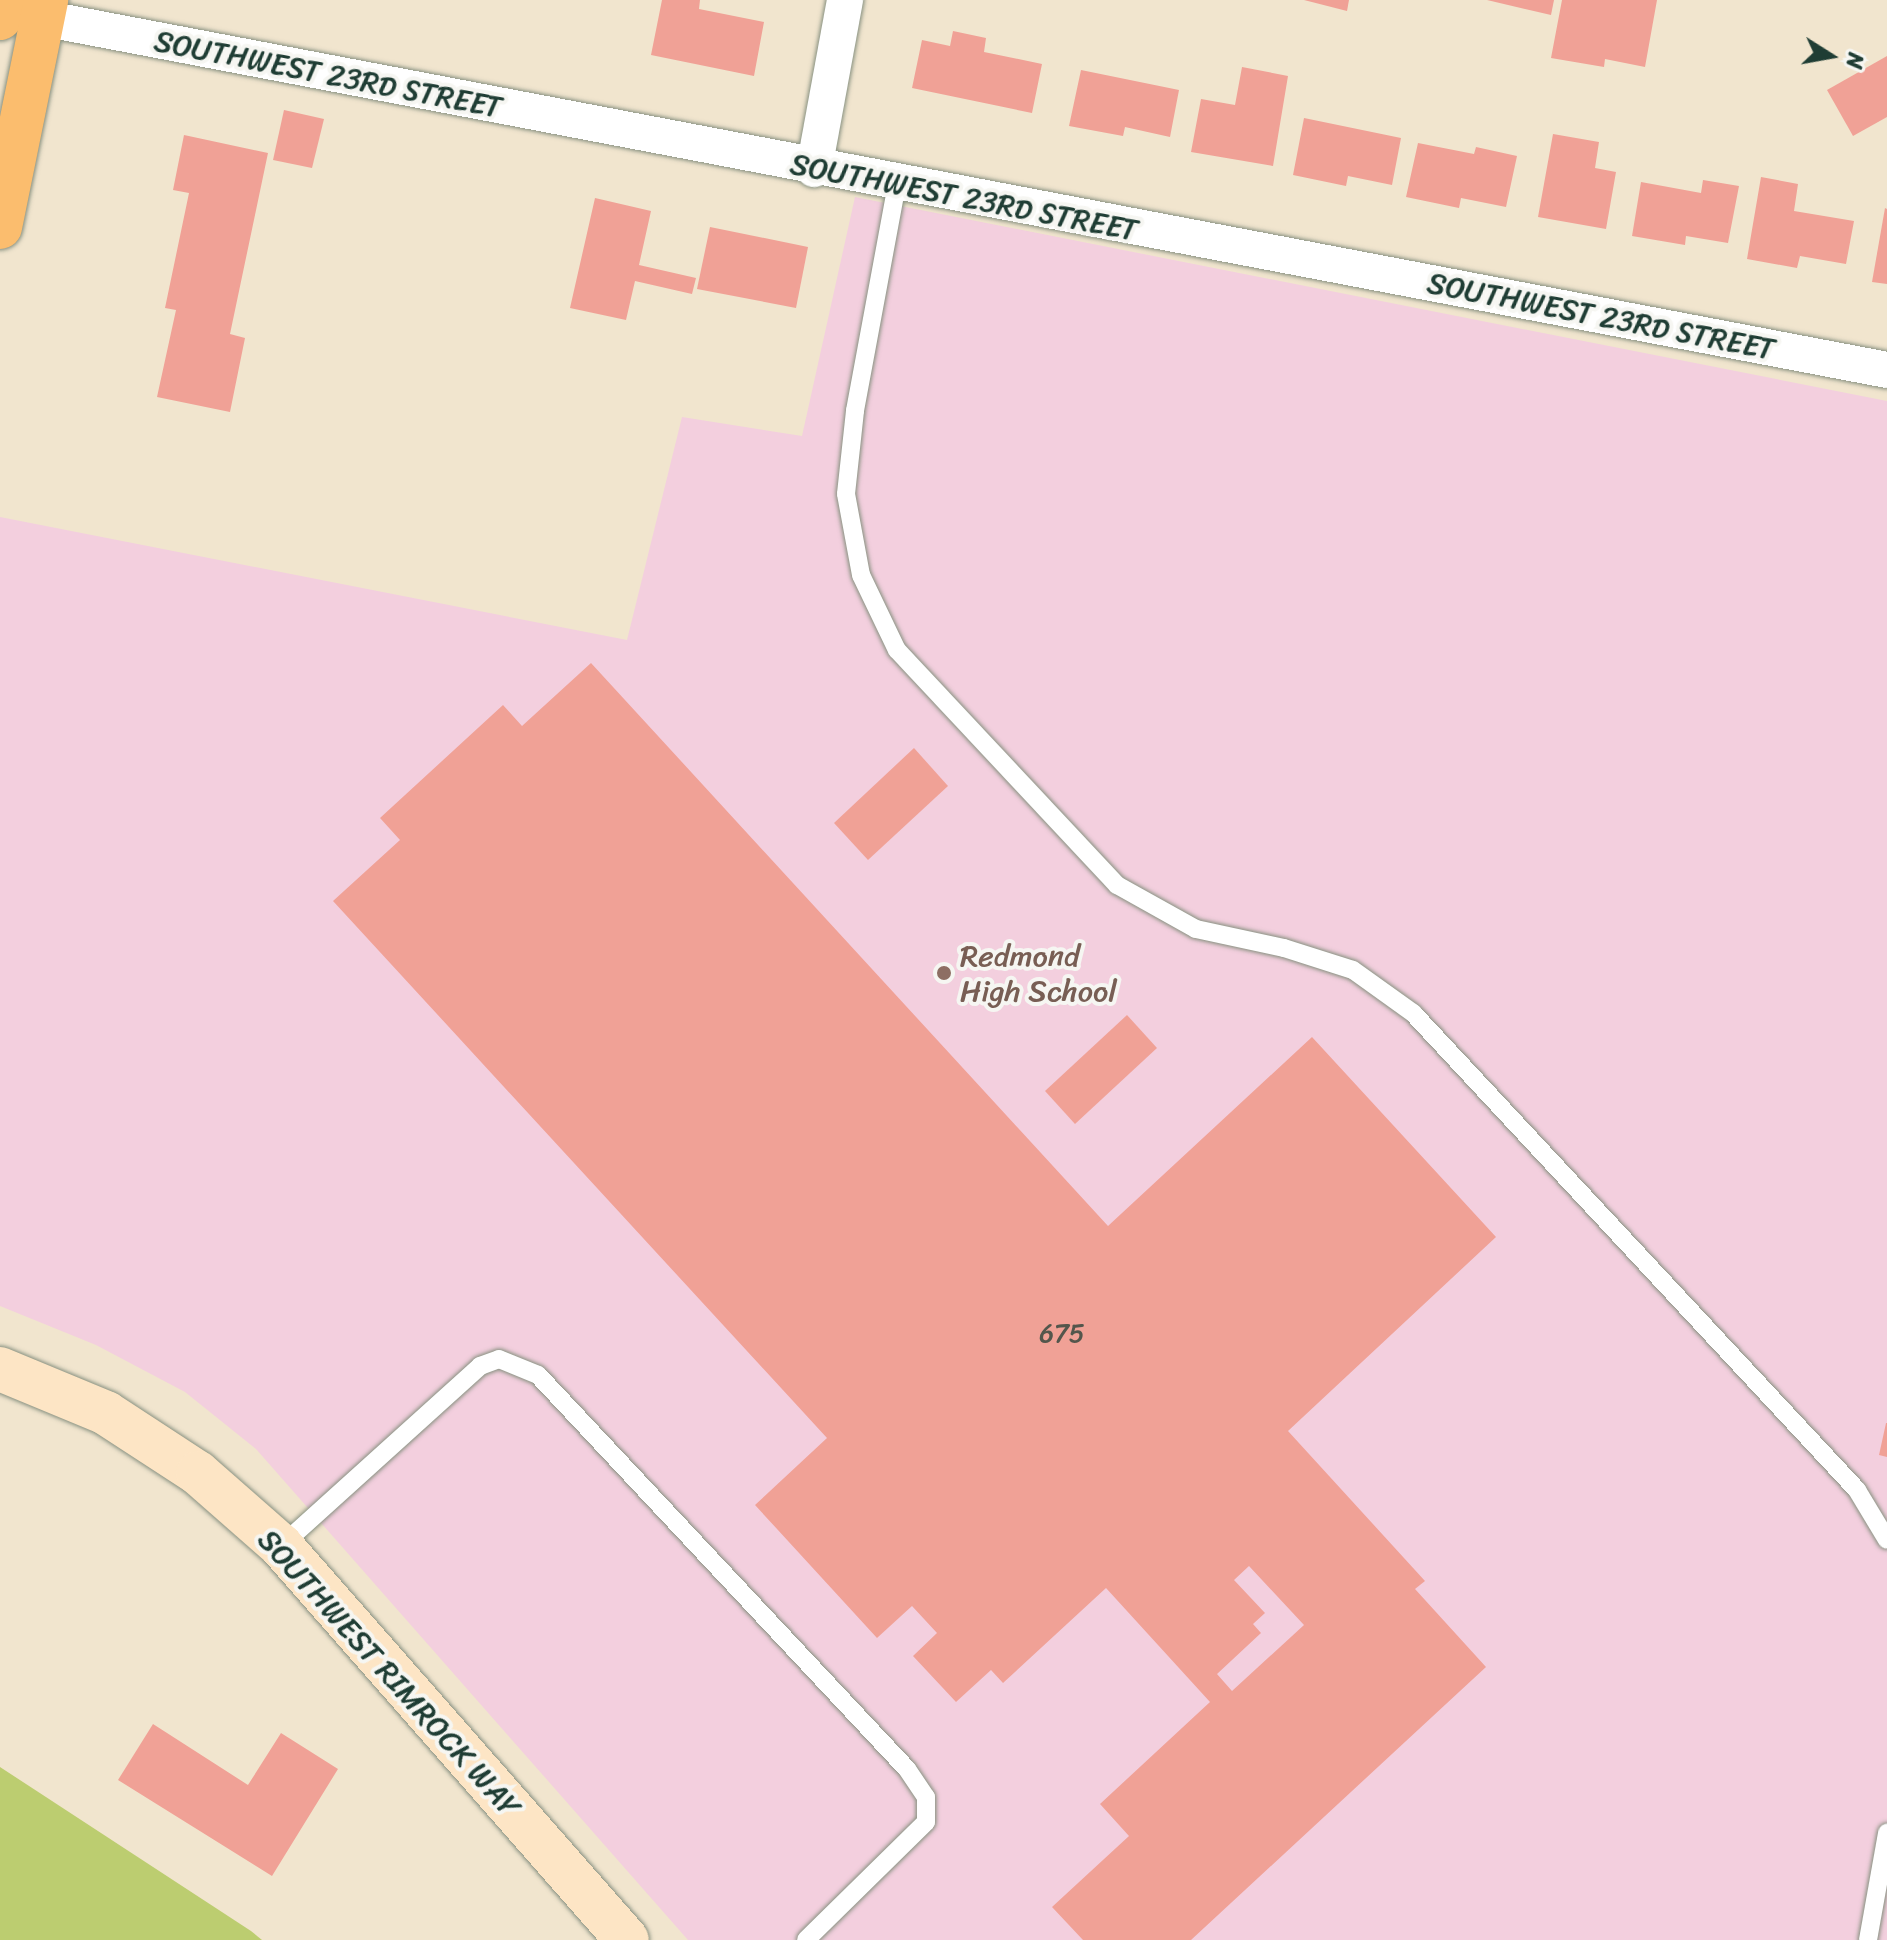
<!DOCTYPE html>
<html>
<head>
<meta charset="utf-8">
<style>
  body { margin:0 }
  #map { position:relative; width:1887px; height:1940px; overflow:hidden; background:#f1e5ce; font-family:Sriracha,sans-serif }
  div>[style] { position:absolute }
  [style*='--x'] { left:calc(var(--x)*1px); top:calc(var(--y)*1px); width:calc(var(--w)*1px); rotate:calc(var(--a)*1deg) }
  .built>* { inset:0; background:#f3cfde }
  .green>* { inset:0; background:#bccd70 }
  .building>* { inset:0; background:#f0a196 }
  .roads { filter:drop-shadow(0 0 2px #889181) drop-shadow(0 0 2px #889181) }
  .service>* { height:18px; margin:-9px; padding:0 9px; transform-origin:9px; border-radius:9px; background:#fff }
  .minor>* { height:36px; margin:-18px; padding:0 18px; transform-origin:18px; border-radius:18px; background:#fff }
  .secondary>* { height:44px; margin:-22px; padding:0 22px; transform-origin:22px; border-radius:22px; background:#fde5c5 }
  .trunk>* { height:44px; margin:-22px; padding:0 22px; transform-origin:22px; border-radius:22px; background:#fbbd6e }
  .dots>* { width:22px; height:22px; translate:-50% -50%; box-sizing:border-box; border:4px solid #f6f6f2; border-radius:50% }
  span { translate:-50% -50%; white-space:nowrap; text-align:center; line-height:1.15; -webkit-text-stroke:8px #f6f6f2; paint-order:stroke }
  .number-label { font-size:26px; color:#53564c }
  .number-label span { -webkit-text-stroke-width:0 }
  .street-label { font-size:30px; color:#1f3d34 }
  .education-label { font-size:30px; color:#785e54 }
  .left { translate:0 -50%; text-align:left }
  .north { position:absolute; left:1791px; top:16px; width:80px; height:80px; -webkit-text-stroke:6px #f6f6f2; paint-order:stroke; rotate:101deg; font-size:22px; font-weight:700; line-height:32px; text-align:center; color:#1f3d34 }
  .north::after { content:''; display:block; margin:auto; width:28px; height:36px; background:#1f3d34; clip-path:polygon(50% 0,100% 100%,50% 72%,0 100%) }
</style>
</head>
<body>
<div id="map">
  <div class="built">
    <i style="clip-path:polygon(855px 197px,1887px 401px,1887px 1940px,688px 1940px,256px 1449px,185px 1392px,96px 1345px,0 1306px,0 517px,627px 640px,682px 417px,802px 436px)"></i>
  </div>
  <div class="green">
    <i style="clip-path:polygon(0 1767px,251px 1931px,262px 1940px,0 1940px)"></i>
  </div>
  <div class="building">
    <i style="clip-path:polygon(662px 0,700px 0,699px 9px,764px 22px,754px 76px,651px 55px)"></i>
    <i style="clip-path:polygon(1304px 0,1349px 0,1347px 11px)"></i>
    <i style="clip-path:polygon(1487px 0,1554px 0,1551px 15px)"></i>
    <i style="clip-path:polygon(1562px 0,1657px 0,1645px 67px,1605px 59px,1604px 67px,1551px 58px)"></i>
    <i style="clip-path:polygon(953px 31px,986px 38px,984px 52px,1042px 64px,1032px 113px,912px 88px,922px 40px,950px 46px)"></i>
    <i style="clip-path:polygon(1887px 56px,1887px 117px,1853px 136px,1827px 90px)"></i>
    <i style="clip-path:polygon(1242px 67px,1288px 76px,1273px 166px,1191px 152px,1201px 99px,1235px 105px)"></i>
    <i style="clip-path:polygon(1081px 70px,1179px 90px,1170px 137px,1125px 127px,1123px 136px,1069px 126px)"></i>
    <i style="clip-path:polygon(284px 110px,324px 119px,312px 168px,273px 160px)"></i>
    <i style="clip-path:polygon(1304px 118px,1401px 138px,1392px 185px,1348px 176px,1346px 186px,1293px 175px)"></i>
    <i style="clip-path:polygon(1553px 134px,1599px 142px,1595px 168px,1616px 172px,1606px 229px,1538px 217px)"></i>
    <i style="clip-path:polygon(184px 135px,268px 153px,230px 334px,245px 338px,230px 412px,157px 397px,176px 310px,165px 308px,189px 193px,173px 190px)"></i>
    <i style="clip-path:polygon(1418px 143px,1474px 154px,1476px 147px,1517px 156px,1506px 207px,1461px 198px,1459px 208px,1406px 197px)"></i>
    <i style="clip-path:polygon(1761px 177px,1798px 184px,1794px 211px,1854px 221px,1846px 264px,1800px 256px,1797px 268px,1747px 259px)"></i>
    <i style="clip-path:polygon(1703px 180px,1739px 186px,1728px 243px,1686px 236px,1685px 245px,1632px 236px,1641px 182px,1701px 193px)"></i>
    <i style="clip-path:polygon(595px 198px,651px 211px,639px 265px,696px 278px,692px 294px,635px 281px,626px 320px,570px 308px)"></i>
    <i style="clip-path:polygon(1885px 208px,1887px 209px,1887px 284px,1872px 282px)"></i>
    <i style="clip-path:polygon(710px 227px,808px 247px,796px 308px,697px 289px)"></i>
    <i style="clip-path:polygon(evenodd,591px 663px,1108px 1226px,1312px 1037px,1496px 1237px,1288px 1431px,1425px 1581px,1415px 1589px,1486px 1667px,1191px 1940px,1083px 1940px,1052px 1907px,1129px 1836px,1100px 1804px,1210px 1702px,1106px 1588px,1003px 1683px,991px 1670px,956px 1702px,913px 1656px,937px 1633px,912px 1606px,877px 1638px,755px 1505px,827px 1438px,333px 901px,400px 840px,380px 818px,503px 705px,522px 726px,591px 663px,1249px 1566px,1304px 1625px,1232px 1691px,1217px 1674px,1261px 1633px,1253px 1624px,1265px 1613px,1234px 1580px,1249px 1566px)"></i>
    <i style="clip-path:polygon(914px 748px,948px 786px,868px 860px,834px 823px)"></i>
    <i style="clip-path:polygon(1127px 1015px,1157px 1048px,1075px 1124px,1045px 1091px)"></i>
    <i style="clip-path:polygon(1886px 1423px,1887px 1423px,1887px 1457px,1879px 1455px)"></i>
    <i style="clip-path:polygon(153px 1724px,248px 1785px,281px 1733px,338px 1769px,272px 1876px,118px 1780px)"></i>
  </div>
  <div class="roads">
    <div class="service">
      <i style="--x:897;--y:184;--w:231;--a:100.5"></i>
      <i style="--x:855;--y:411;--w:83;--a:96.2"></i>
      <i style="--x:846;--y:494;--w:82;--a:79.5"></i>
      <i style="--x:861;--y:575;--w:83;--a:64.4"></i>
      <i style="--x:897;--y:650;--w:322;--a:46.9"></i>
      <i style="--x:1117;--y:885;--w:90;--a:29.1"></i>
      <i style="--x:1196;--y:929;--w:90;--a:12.2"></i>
      <i style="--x:1284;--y:948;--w:72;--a:17.7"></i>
      <i style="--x:1353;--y:970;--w:74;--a:35.6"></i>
      <i style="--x:1413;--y:1013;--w:652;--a:47.05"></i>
      <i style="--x:1857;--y:1490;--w:58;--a:59"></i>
      <i style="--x:281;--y:1546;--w:268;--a:-42.1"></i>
      <i style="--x:480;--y:1366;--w:20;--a:-20"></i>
      <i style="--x:499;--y:1359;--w:42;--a:22.3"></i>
      <i style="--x:538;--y:1375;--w:540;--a:46.88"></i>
      <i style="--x:907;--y:1769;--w:34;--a:56"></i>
      <i style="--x:926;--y:1797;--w:25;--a:90"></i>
      <i style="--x:926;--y:1822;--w:168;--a:135.5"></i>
      <i style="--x:1868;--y:1940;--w:109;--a:-79.9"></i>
    </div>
    <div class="minor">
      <i style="--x:42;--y:18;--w:1878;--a:10.8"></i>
      <i style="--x:814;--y:169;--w:172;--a:-79.6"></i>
    </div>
    <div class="secondary">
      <i style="--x:0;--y:1369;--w:115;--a:22.5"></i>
      <i style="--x:106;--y:1413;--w:110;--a:33.1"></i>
      <i style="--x:198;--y:1473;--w:111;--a:41.3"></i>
      <i style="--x:281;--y:1546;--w:524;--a:48.71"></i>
    </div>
    <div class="trunk">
      <i style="--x:0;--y:18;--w:18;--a:-81"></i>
      <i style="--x:0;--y:227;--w:232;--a:-78.5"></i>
    </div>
  </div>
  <div class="dots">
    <i style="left:944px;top:973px;background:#8d6e63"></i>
  </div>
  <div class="number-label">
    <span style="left:1062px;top:1334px">675</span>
  </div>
  <div class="street-label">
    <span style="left:328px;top:74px;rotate:11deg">SOUTHWEST 23RD STREET</span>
    <span style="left:964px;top:197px;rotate:11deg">SOUTHWEST 23RD STREET</span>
    <span style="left:1601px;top:316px;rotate:11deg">SOUTHWEST 23RD STREET</span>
    <span style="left:389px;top:1673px;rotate:48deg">SOUTHWEST RIMROCK WAY</span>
  </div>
  <div class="education-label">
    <span class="left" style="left:960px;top:973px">Redmond<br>High School</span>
  </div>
  <div class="north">N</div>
</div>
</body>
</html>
